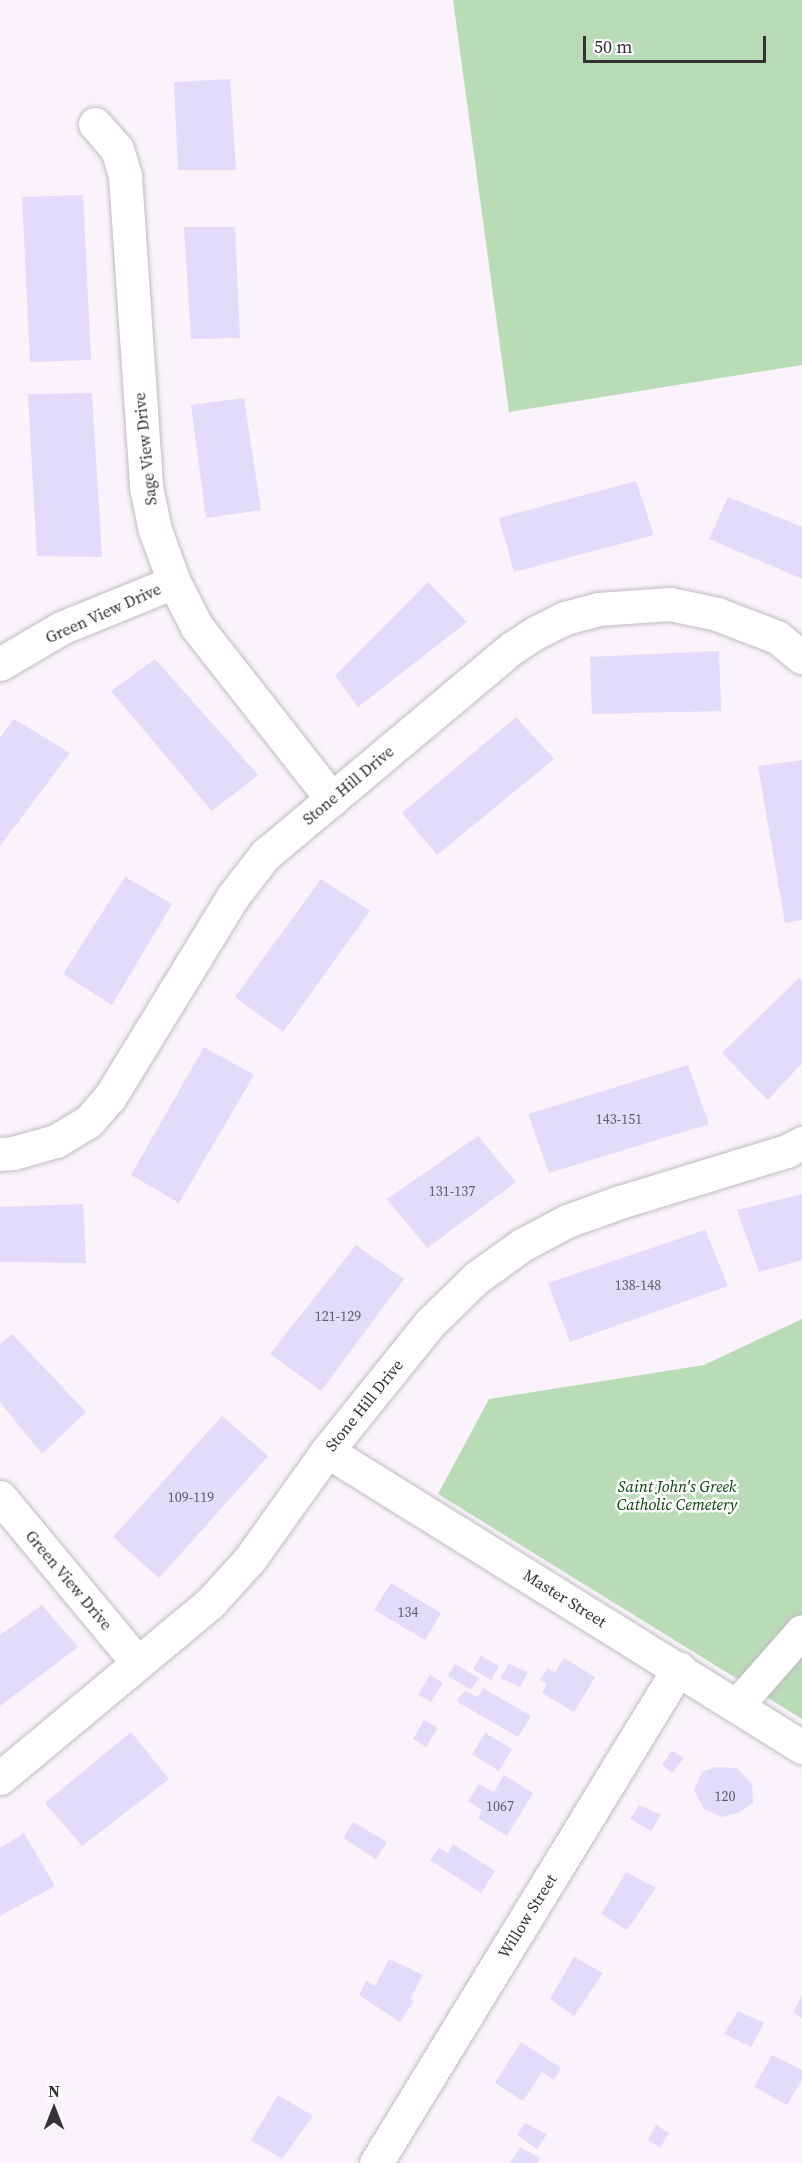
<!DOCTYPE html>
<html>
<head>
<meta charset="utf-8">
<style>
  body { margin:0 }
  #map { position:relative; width:802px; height:2163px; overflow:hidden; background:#faf3fb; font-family:"Source Serif 4",serif }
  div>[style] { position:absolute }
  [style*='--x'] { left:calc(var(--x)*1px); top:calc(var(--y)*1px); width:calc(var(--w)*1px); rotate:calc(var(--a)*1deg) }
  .green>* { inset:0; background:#b9dcb7 }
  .building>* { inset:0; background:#e2dbf9 }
  .roads { filter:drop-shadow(0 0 2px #c0bac1) drop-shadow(0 0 2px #c0bac1) }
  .minor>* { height:33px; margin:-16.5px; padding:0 16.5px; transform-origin:16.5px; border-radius:16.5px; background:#fff }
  span { translate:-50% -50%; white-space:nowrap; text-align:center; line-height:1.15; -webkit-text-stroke:5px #fff; paint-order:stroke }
  .number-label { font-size:14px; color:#615d67 }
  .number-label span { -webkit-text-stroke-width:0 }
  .street-label { font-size:16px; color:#363336 }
  .park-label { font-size:16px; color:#034005; font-style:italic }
  .north { position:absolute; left:24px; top:2079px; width:60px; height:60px; -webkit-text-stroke:4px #fff; paint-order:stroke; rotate:0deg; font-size:16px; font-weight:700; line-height:24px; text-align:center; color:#363336 }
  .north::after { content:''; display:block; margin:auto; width:21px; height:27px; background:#363336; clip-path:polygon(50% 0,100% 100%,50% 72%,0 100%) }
  .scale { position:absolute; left:583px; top:36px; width:183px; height:27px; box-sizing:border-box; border:3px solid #363336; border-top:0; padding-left:8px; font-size:18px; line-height:21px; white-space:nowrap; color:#363336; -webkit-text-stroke:4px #fff; paint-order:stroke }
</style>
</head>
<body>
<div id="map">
  <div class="green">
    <i style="clip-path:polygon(453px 0,802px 0,802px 365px,509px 412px)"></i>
    <i style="clip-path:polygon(802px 1319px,802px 1719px,438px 1494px,489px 1399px,704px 1365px)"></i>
  </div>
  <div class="building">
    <i style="clip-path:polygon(230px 79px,236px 170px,178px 170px,174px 82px)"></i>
    <i style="clip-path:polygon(83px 195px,91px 360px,30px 362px,22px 197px)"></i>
    <i style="clip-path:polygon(184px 227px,235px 227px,240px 338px,191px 339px)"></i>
    <i style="clip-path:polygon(92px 393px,102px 557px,37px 556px,28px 394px)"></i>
    <i style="clip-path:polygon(244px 398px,261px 510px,206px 518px,191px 405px)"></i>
    <i style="clip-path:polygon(636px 481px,654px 535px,514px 572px,499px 518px)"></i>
    <i style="clip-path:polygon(728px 497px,802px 527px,802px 579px,709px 539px)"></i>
    <i style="clip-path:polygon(428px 582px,467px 622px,358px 707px,335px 676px)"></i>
    <i style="clip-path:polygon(719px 651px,721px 711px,592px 714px,590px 657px)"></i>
    <i style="clip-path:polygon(155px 659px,258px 775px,212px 811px,111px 691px)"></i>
    <i style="clip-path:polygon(516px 717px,554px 759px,437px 855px,402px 813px)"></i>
    <i style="clip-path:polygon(14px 719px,70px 753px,0 846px,0 738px)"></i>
    <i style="clip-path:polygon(802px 760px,802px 920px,785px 923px,758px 766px)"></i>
    <i style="clip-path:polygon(125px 877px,172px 904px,112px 1005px,63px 974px)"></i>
    <i style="clip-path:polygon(321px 879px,370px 911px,283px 1032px,235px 997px)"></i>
    <i style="clip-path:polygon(799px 978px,802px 980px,802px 1063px,768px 1100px,722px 1053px)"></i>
    <i style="clip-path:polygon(204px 1047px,254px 1075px,179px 1203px,131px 1175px)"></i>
    <i style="clip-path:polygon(688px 1065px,709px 1124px,549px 1173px,528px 1114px)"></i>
    <i style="clip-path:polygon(478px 1136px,516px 1182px,427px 1248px,387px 1199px)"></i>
    <i style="clip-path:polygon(802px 1194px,802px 1260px,759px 1272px,737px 1210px)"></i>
    <i style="clip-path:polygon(83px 1204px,86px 1263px,0 1262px,0 1207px)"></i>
    <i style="clip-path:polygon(705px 1230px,728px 1286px,570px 1342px,548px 1283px)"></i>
    <i style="clip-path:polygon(356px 1245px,404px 1279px,321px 1391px,270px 1354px)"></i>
    <i style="clip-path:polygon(12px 1334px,86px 1412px,42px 1454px,0 1402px,0 1344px)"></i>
    <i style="clip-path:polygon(222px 1416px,268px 1456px,159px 1578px,113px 1537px)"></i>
    <i style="clip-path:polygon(391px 1583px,441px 1613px,425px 1640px,374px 1610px)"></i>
    <i style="clip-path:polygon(42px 1605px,78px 1647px,0 1706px,0 1635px)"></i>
    <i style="clip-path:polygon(481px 1656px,499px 1666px,491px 1680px,473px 1669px)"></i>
    <i style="clip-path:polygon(564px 1658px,595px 1677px,574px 1712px,542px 1693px,547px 1684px,540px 1680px,548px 1668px,555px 1673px)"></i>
    <i style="clip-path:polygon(455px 1664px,479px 1678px,471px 1690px,448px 1676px)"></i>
    <i style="clip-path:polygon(509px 1664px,528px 1672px,520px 1687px,500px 1678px)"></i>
    <i style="clip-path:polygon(430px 1675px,443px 1683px,431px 1702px,418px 1695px)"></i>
    <i style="clip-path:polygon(483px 1688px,531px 1716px,518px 1737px,456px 1701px,465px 1691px,478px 1697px)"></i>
    <i style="clip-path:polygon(424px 1720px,438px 1728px,426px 1747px,413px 1739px)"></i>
    <i style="clip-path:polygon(131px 1732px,169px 1779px,82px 1846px,45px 1803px)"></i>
    <i style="clip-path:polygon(485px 1733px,512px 1749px,499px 1771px,472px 1754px)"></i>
    <i style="clip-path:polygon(672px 1751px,684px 1758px,672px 1773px,662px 1765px)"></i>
    <i style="clip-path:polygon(715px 1767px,737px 1768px,752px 1784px,753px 1803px,740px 1812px,722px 1817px,704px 1809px,694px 1790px,702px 1772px)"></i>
    <i style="clip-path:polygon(504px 1775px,533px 1793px,507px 1836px,478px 1818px,482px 1810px,468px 1801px,479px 1784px,494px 1792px)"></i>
    <i style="clip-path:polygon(639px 1805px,661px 1815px,651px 1831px,630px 1819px)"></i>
    <i style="clip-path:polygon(353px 1822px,387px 1842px,376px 1859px,343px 1838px)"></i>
    <i style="clip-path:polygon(24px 1833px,55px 1886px,0 1916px,0 1848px)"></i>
    <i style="clip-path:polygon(453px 1844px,495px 1871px,481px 1893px,430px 1860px,439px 1848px,448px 1853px)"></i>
    <i style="clip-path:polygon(626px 1872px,656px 1888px,627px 1930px,601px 1914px)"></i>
    <i style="clip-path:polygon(574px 1957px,603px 1973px,574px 2016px,550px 1999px)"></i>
    <i style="clip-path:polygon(389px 1959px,423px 1975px,410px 1999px,414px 2001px,400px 2022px,359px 1995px,366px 1981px,375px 1986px)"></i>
    <i style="clip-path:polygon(802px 1996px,802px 2018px,793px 2012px)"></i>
    <i style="clip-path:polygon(738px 2011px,764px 2023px,751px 2047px,724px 2034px)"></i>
    <i style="clip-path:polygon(521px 2042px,561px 2068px,554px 2080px,542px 2072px,523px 2101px,495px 2083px)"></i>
    <i style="clip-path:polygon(772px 2055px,802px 2070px,802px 2080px,787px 2105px,754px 2087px)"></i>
    <i style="clip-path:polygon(278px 2095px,313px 2116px,282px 2159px,251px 2140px)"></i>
    <i style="clip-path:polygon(525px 2123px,547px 2134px,537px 2149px,517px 2135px)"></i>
    <i style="clip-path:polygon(656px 2125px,669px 2133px,660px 2148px,648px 2140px)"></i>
    <i style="clip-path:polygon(520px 2147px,540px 2158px,537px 2163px,510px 2163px)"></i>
  </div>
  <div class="roads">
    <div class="minor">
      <i style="--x:95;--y:124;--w:33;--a:49"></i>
      <i style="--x:117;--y:149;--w:28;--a:73"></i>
      <i style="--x:125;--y:176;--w:312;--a:86.1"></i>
      <i style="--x:146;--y:487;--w:44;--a:78.2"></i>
      <i style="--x:155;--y:530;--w:55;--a:69.9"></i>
      <i style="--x:174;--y:582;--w:51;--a:62.9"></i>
      <i style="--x:197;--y:627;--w:219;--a:51.9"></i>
      <i style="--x:0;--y:664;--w:71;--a:-30.5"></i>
      <i style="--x:61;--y:628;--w:122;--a:-22.2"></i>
      <i style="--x:0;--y:1154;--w:13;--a:-4"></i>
      <i style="--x:13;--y:1153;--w:45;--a:-15.6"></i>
      <i style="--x:56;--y:1141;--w:37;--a:-31"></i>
      <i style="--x:88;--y:1122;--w:33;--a:-49"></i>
      <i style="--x:110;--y:1097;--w:237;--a:-58.5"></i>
      <i style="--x:234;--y:895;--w:51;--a:-52.2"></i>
      <i style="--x:265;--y:855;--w:322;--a:-40"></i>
      <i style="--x:512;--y:648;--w:30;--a:-33"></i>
      <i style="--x:537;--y:632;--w:31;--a:-27"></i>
      <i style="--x:565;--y:618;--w:34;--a:-15"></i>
      <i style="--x:598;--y:609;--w:72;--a:-4"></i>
      <i style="--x:670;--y:604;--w:48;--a:12"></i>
      <i style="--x:717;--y:614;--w:28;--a:21"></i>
      <i style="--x:743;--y:624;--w:36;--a:21"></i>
      <i style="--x:777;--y:637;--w:32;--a:39"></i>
      <i style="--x:327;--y:1451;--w:560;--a:31.93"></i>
      <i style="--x:0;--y:1497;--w:216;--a:50.3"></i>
      <i style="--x:737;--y:1705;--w:98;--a:-48.7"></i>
      <i style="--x:0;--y:1778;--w:275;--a:-39.8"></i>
      <i style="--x:211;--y:1602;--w:58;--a:-47.8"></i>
      <i style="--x:250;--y:1559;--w:133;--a:-54.5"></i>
      <i style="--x:327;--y:1451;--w:164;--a:-51.2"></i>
      <i style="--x:430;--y:1323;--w:64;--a:-44.4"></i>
      <i style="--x:476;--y:1278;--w:57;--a:-35.7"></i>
      <i style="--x:522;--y:1245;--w:51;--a:-28.1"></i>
      <i style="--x:567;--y:1221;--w:56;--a:-19.7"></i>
      <i style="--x:620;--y:1202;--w:175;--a:-17"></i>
      <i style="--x:787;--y:1151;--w:17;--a:-28"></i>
      <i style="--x:376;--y:2163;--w:580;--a:-58.53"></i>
    </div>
  </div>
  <div class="number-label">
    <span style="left:619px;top:1119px">143-151</span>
    <span style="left:452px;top:1191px">131-137</span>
    <span style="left:638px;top:1285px">138-148</span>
    <span style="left:338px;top:1316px">121-129</span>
    <span style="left:191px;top:1497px">109-119</span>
    <span style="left:408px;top:1612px">134</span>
    <span style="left:725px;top:1796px">120</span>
    <span style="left:500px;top:1806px">1067</span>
  </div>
  <div class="street-label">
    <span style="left:145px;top:449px;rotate:-96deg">Sage View Drive</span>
    <span style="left:103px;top:613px;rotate:-24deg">Green View Drive</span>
    <span style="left:348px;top:785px;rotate:-40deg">Stone Hill Drive</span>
    <span style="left:364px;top:1405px;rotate:-51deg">Stone Hill Drive</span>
    <span style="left:69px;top:1580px;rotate:50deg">Green View Drive</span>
    <span style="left:565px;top:1598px;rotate:32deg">Master Street</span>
    <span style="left:527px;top:1916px;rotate:-58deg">Willow Street</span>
  </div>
  <div class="park-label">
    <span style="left:677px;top:1495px">Saint John's Greek<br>Catholic Cemetery</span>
  </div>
  <div class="north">N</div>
  <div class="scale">50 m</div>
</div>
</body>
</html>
